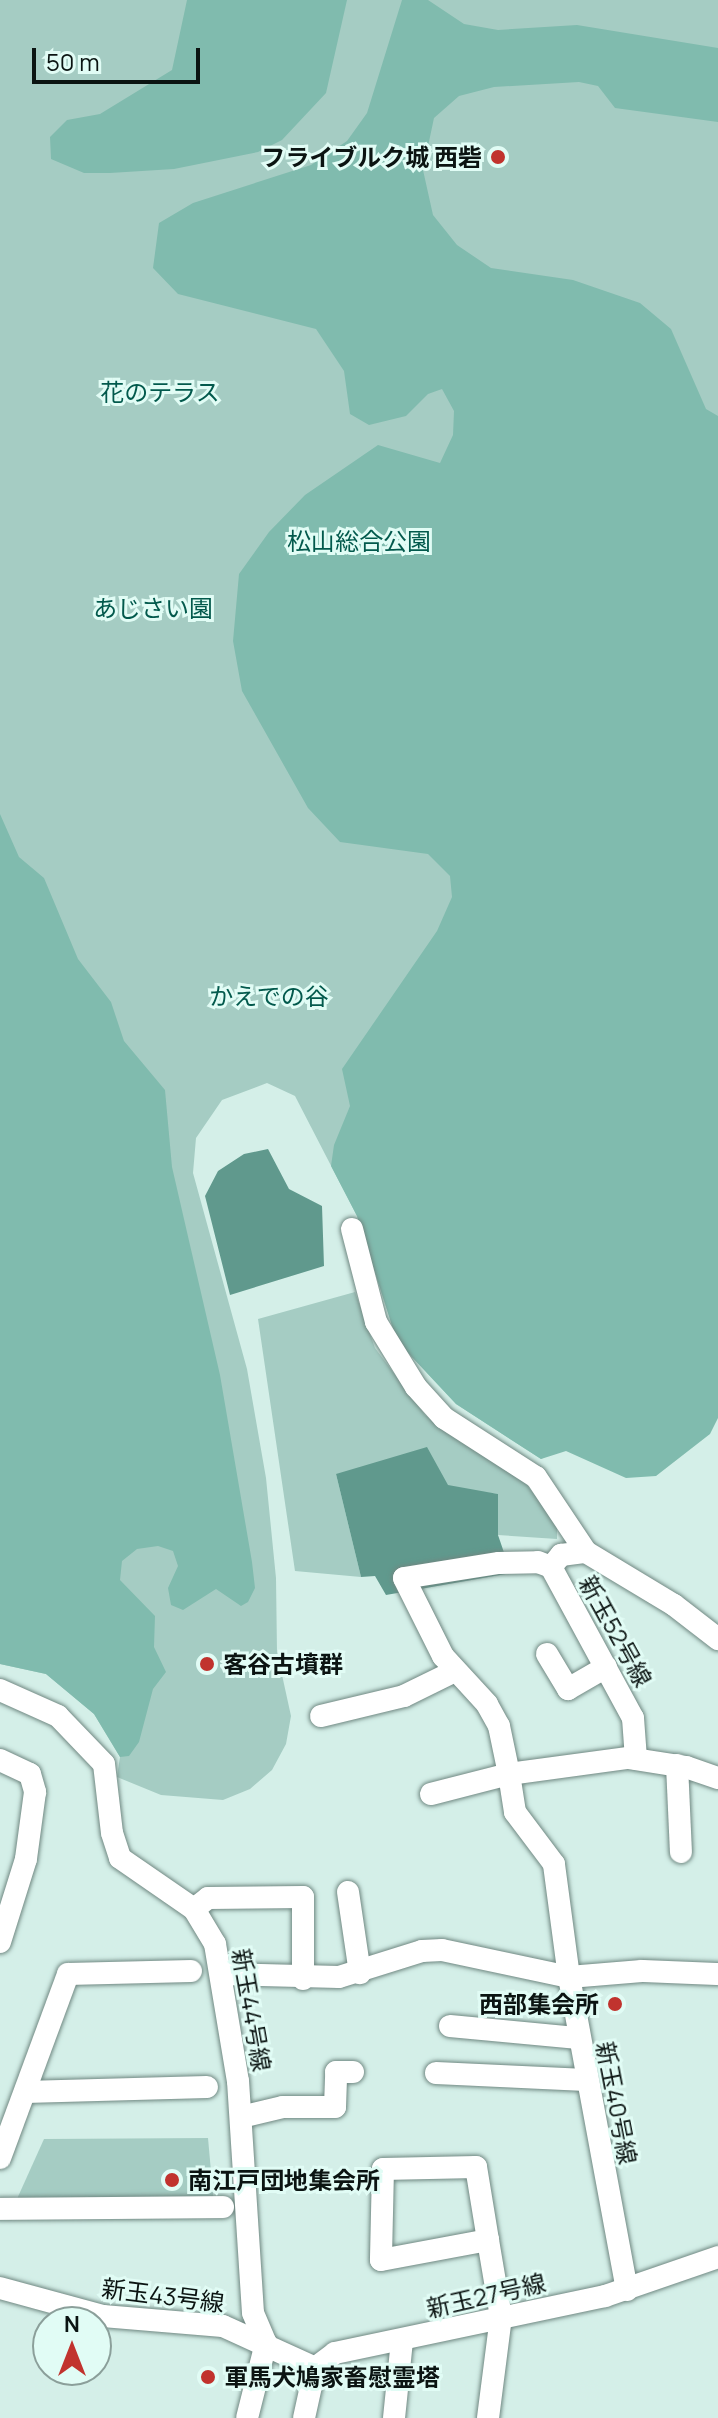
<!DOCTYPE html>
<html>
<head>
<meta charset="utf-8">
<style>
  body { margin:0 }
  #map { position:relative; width:718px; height:2418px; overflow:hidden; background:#d4efe8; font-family:Manrope,"Noto Sans JP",sans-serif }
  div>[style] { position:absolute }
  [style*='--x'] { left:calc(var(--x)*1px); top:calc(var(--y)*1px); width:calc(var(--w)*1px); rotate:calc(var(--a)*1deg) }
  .green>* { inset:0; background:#a5ccc3 }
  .forest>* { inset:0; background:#80bbae }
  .water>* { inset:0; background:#60998d }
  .roads { filter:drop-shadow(0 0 2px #708882) drop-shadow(0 0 2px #708882) }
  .minor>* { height:22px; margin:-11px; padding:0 11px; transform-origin:11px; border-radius:11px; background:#fff }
  .dots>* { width:22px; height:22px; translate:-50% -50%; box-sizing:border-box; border:4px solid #e1fcf5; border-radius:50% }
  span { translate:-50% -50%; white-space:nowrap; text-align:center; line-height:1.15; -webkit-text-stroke:6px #e1fcf5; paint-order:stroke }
  .poi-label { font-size:24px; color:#0b1412; font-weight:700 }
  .right { translate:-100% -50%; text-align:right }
  .left { translate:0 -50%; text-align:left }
  .park-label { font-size:24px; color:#02594c }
  .street-label { font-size:24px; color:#0b1412 }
  .north { position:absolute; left:32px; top:2306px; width:80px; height:80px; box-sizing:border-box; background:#e1fcf5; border:2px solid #8b9f9a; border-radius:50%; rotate:0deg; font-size:22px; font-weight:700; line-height:32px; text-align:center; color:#0b1412 }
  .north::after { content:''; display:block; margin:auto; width:28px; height:36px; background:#c1332e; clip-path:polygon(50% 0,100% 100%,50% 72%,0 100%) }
  .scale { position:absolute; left:32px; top:48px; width:168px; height:36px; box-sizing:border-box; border:4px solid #0b1412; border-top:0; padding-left:10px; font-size:24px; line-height:28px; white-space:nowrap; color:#0b1412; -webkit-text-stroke:6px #e1fcf5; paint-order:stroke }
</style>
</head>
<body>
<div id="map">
  <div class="green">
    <i style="clip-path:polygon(0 0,718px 0,718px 1369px,541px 1459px,456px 1404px,397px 1341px,357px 1216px,295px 1096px,267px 1083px,222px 1100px,196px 1138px,193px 1173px,247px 1369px,266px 1478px,276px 1578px,277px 1652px,291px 1716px,286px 1744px,272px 1770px,250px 1789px,223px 1800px,161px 1795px,117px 1777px,120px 1757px,94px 1714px,46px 1674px,0 1664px)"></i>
    <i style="clip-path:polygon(355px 1292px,375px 1348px,425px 1415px,503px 1464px,527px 1485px,557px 1524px,557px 1539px,498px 1535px,498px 1494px,336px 1474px,361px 1577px,295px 1571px,258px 1319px)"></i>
    <i style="clip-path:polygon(208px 2138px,214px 2205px,12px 2210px,44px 2139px)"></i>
  </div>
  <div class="forest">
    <i style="clip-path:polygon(187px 0,347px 0,326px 93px,282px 140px,258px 152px,174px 169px,110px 173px,84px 173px,51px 159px,50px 137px,67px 120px,100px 114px,172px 70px)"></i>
    <i style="clip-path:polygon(402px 0,428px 0,464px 24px,498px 30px,577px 25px,718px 48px,718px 122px,615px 108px,598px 86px,579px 82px,494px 87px,459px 96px,434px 118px,423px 170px,433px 215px,457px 245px,491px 268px,573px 280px,640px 303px,671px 329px,706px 409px,718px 416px,718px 1418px,710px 1434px,656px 1476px,626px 1478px,566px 1451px,541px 1459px,456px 1404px,397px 1341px,357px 1216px,331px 1166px,334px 1145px,350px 1106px,342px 1069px,437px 931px,452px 897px,450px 876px,428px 854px,340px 842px,308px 808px,242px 691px,233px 641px,239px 574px,269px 532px,305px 495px,378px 445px,440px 463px,453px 435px,454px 411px,442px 389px,428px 394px,406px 416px,369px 425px,350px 414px,344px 371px,316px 329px,178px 294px,153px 268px,159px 223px,193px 203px,311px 165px,347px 141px,367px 113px)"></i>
    <i style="clip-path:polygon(0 814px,19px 857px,44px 878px,78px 959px,111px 1002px,124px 1041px,165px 1090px,172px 1167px,220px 1375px,252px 1562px,255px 1588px,248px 1602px,241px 1606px,216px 1589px,183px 1610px,171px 1605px,168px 1588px,178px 1566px,173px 1551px,158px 1546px,137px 1549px,122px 1561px,120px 1580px,155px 1616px,154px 1647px,166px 1672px,153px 1689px,139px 1742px,129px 1756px,120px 1757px,94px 1714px,46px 1674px,0 1664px)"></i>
  </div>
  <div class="water">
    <i style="clip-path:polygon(268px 1149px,289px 1189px,322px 1206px,324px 1266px,230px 1295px,205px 1196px,218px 1171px,244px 1154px)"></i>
    <i style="clip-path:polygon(427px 1447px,448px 1485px,498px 1494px,498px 1535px,511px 1573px,386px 1595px,375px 1576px,361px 1577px,336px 1474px)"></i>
  </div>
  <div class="roads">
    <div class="minor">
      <i style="--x:352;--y:1229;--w:96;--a:75.5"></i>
      <i style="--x:376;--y:1322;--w:76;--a:58.4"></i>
      <i style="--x:416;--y:1387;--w:42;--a:47.9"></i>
      <i style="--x:444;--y:1418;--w:109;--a:32.7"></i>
      <i style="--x:536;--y:1477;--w:90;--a:56.3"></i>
      <i style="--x:551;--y:1567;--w:16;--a:-50"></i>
      <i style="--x:561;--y:1555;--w:25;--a:-7"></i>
      <i style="--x:586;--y:1552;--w:103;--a:31.1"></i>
      <i style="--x:674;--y:1605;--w:56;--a:37.7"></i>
      <i style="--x:547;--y:1654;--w:41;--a:59"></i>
      <i style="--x:568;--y:1689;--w:44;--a:-30.1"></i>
      <i style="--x:0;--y:1690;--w:64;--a:24.1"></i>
      <i style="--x:58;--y:1716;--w:66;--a:46.2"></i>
      <i style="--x:104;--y:1764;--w:69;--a:83.4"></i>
      <i style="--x:112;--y:1833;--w:26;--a:72"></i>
      <i style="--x:120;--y:1858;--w:90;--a:34.6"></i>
      <i style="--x:194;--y:1909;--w:41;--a:59"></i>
      <i style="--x:215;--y:1944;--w:139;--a:80.5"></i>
      <i style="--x:238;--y:2081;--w:232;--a:86.3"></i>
      <i style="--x:253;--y:2313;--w:33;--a:67"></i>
      <i style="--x:266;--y:2343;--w:77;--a:104.2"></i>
      <i style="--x:321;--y:1716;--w:85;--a:-13.5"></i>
      <i style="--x:404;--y:1696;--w:57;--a:-26.1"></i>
      <i style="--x:0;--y:1760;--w:33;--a:25"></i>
      <i style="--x:30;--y:1774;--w:19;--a:74"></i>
      <i style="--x:35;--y:1792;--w:68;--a:97.7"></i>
      <i style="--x:26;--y:1859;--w:87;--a:107.4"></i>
      <i style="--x:677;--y:1765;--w:87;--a:87.4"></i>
      <i style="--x:431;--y:1794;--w:81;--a:-14.4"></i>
      <i style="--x:509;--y:1774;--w:49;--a:-101.8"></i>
      <i style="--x:499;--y:1726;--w:25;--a:-119"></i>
      <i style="--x:487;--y:1704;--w:65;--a:-132.5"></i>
      <i style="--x:443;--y:1656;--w:87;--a:-116.6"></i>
      <i style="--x:404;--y:1578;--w:96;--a:-9"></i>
      <i style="--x:499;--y:1563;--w:39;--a:-1"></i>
      <i style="--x:538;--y:1562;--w:14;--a:21"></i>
      <i style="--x:551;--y:1567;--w:172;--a:61.5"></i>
      <i style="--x:633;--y:1718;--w:41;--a:85.8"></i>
      <i style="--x:348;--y:1892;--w:82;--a:81.6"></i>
      <i style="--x:194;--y:1909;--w:18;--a:-38"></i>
      <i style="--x:208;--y:1898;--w:95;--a:-0.6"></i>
      <i style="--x:303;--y:1897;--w:82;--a:90"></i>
      <i style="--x:222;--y:1974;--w:117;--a:1.5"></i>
      <i style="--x:339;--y:1977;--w:87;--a:-17.4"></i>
      <i style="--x:422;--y:1951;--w:20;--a:-3"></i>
      <i style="--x:442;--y:1950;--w:130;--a:12"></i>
      <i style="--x:569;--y:1977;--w:114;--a:-97.6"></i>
      <i style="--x:554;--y:1864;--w:65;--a:-126.9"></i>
      <i style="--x:515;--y:1812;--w:38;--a:-99"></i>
      <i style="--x:509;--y:1774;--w:120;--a:-7.7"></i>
      <i style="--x:628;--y:1758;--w:59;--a:8.8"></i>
      <i style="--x:686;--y:1767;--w:34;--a:19"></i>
      <i style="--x:450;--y:2026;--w:129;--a:5.4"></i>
      <i style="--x:436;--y:2073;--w:150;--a:2.7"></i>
      <i style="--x:25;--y:2092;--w:182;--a:-1.6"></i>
      <i style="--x:241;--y:2117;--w:43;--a:-13.4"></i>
      <i style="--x:283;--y:2107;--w:52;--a:0"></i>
      <i style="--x:335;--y:2107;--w:35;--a:-88"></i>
      <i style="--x:336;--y:2072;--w:17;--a:0"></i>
      <i style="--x:0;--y:2158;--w:196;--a:-69.7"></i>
      <i style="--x:68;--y:1974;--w:123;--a:-1.4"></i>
      <i style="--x:0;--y:2209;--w:223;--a:-0.5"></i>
      <i style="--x:0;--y:2288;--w:107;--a:15.2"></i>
      <i style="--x:103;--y:2316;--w:120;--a:4.8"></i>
      <i style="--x:223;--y:2326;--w:101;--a:24.5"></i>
      <i style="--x:627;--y:2290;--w:318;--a:-100.5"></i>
      <i style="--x:569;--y:1977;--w:73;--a:-4.7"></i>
      <i style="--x:642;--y:1971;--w:76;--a:2.3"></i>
      <i style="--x:304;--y:2418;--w:51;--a:-77.6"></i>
      <i style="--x:315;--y:2368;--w:25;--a:-37"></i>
      <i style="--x:335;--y:2353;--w:276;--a:-11.9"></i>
      <i style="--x:605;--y:2296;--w:120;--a:-19"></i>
      <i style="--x:394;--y:2418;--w:77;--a:-84.1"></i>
      <i style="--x:488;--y:2418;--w:102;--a:-82.7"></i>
      <i style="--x:501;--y:2317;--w:78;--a:-99.6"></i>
      <i style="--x:488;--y:2240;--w:74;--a:-99.3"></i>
      <i style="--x:476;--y:2167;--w:93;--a:178.8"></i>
      <i style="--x:383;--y:2169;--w:91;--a:91.3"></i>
      <i style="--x:381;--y:2260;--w:109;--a:-10.6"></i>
    </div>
  </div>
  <div class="dots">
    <i style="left:498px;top:157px;background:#c1332e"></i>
    <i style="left:207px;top:1664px;background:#c1332e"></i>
    <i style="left:615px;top:2004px;background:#c1332e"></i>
    <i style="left:172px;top:2180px;background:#c1332e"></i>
    <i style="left:208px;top:2377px;background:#c1332e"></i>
  </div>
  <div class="poi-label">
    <span class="right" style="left:482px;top:157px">フライブルク城 西砦</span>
    <span class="left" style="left:223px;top:1664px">客谷古墳群</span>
    <span class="right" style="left:599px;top:2004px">西部集会所</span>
    <span class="left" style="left:188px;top:2180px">南江戸団地集会所</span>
    <span class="left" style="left:224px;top:2377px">軍馬犬鳩家畜慰霊塔</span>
  </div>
  <div class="park-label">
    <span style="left:160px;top:392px">花のテラス</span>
    <span style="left:359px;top:541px">松山総合公園</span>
    <span style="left:153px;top:608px">あじさい園</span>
    <span style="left:269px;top:996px">かえでの谷</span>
  </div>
  <div class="street-label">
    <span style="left:616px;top:1631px;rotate:61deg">新玉52号線</span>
    <span style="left:252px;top:2010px;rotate:80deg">新玉44号線</span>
    <span style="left:617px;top:2103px;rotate:79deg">新玉40号線</span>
    <span style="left:163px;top:2295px;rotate:7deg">新玉43号線</span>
    <span style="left:486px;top:2295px;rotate:-13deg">新玉27号線</span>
  </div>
  <div class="north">N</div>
  <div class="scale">50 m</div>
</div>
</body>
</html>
